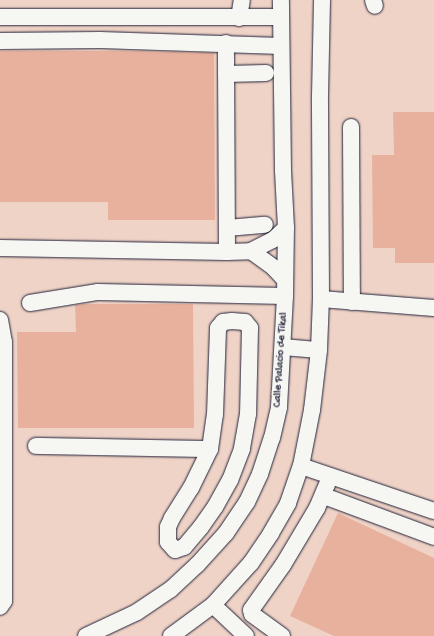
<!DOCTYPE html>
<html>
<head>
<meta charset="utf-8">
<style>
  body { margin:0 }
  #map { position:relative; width:434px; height:636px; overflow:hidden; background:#f2e1d8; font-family:"Gochi Hand",sans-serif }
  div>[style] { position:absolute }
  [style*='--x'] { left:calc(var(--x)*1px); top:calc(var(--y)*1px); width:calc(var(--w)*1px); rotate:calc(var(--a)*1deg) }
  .built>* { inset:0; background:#efd3c6 }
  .building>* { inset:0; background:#e8b19d }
  .roads { filter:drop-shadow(0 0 1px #22223b) drop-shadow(0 0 1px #22223b) }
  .minor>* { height:16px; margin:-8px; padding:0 8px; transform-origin:8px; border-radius:8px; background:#f6f6f2 }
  span { translate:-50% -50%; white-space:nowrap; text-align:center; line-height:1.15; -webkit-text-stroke:3px #f6f6f2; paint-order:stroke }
  .street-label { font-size:11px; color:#22223b }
</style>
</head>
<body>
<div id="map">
  <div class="built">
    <i style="clip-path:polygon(0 0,434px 0,434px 636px,0 636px)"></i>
  </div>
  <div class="building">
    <i style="clip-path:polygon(0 51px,135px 51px,214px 53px,215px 220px,108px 220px,108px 202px,0 202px)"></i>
    <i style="clip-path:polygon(393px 112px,434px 112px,434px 263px,395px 263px,395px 248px,373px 248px,372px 155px,394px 155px)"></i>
    <i style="clip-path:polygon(86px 304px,193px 304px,194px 428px,18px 428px,17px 332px,76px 332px,75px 305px)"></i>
    <i style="clip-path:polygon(338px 513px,434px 558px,434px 636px,334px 636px,290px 616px)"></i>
  </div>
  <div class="roads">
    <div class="minor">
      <i style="--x:373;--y:0;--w:6;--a:72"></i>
      <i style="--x:0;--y:17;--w:281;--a:0"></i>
      <i style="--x:239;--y:18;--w:18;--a:-81"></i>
      <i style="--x:0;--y:41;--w:100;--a:-0.6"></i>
      <i style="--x:100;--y:40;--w:181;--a:1.9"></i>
      <i style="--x:226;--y:74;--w:40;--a:-1.4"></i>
      <i style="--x:351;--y:127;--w:175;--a:89.7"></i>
      <i style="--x:227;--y:228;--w:38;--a:-5"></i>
      <i style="--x:0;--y:248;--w:227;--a:1"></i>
      <i style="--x:227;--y:252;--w:209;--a:-90.3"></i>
      <i style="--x:251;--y:251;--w:29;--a:36"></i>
      <i style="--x:274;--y:268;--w:16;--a:47"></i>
      <i style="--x:227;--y:252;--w:24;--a:-2"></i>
      <i style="--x:251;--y:251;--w:25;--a:-27"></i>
      <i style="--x:273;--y:240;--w:18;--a:-43"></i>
      <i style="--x:321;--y:299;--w:113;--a:4.6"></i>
      <i style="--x:30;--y:303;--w:69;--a:-9.2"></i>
      <i style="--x:98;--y:292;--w:187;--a:1.2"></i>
      <i style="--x:0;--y:320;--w:22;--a:80"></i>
      <i style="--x:4;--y:342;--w:259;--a:90"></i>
      <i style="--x:4;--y:601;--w:7;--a:124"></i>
      <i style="--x:232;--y:321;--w:13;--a:4"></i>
      <i style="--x:245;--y:322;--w:8;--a:50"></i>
      <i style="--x:250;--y:328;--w:86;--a:91.3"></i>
      <i style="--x:248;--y:414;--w:36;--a:100"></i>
      <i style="--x:242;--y:449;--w:33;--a:111"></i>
      <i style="--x:230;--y:480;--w:31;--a:119"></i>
      <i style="--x:215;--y:507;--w:24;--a:125"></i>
      <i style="--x:201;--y:527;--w:26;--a:130"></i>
      <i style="--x:184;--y:547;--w:9;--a:162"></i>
      <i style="--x:175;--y:550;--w:11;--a:-131"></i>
      <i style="--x:168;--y:542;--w:15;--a:-90"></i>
      <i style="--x:168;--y:527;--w:10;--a:-66"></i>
      <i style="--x:172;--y:518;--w:36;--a:-58"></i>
      <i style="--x:191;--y:488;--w:43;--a:-64"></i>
      <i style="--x:210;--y:449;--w:34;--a:-82"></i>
      <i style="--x:215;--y:415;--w:87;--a:-88"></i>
      <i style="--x:218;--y:328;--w:8;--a:-50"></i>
      <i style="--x:223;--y:322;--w:9;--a:-6"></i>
      <i style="--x:283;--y:347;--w:36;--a:5"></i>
      <i style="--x:36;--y:446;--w:174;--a:1"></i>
      <i style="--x:301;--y:466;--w:140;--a:18.7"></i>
      <i style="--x:324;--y:496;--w:117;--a:20.4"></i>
      <i style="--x:213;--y:605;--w:45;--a:43.2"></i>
      <i style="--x:86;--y:636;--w:56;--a:-25.2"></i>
      <i style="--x:137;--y:612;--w:40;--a:-34"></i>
      <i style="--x:170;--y:590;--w:37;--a:-43"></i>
      <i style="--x:197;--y:565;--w:43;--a:-47.8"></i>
      <i style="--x:226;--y:533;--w:37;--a:-56"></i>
      <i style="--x:247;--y:502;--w:31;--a:-65"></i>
      <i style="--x:260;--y:474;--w:38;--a:-72"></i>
      <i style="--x:272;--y:438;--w:32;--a:-77"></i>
      <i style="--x:279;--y:407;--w:111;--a:-86.9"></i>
      <i style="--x:285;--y:296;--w:68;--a:-89.2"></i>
      <i style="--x:286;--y:228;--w:57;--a:-93"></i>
      <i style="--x:283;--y:171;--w:171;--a:-90.7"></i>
      <i style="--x:171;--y:636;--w:52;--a:-36.4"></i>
      <i style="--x:213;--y:605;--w:57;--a:-47.9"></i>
      <i style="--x:251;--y:563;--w:36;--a:-56"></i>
      <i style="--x:271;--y:533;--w:34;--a:-60"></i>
      <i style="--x:288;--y:503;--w:39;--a:-71"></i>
      <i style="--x:301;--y:466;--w:57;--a:-78.9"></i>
      <i style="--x:312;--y:410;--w:60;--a:-83.3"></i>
      <i style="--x:319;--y:350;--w:51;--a:-87.8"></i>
      <i style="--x:321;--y:299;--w:203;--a:-90.3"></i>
      <i style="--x:320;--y:96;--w:96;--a:-88.8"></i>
      <i style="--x:282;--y:636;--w:37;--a:-144"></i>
      <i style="--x:252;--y:614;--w:4;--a:-104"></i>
      <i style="--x:251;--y:610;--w:55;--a:-54.6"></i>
      <i style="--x:283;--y:565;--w:66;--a:-59.2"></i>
      <i style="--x:317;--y:508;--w:34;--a:-67"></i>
    </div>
  </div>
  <div class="street-label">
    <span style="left:281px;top:360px;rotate:-86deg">Calle Palacio de Tikal</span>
  </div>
</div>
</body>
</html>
